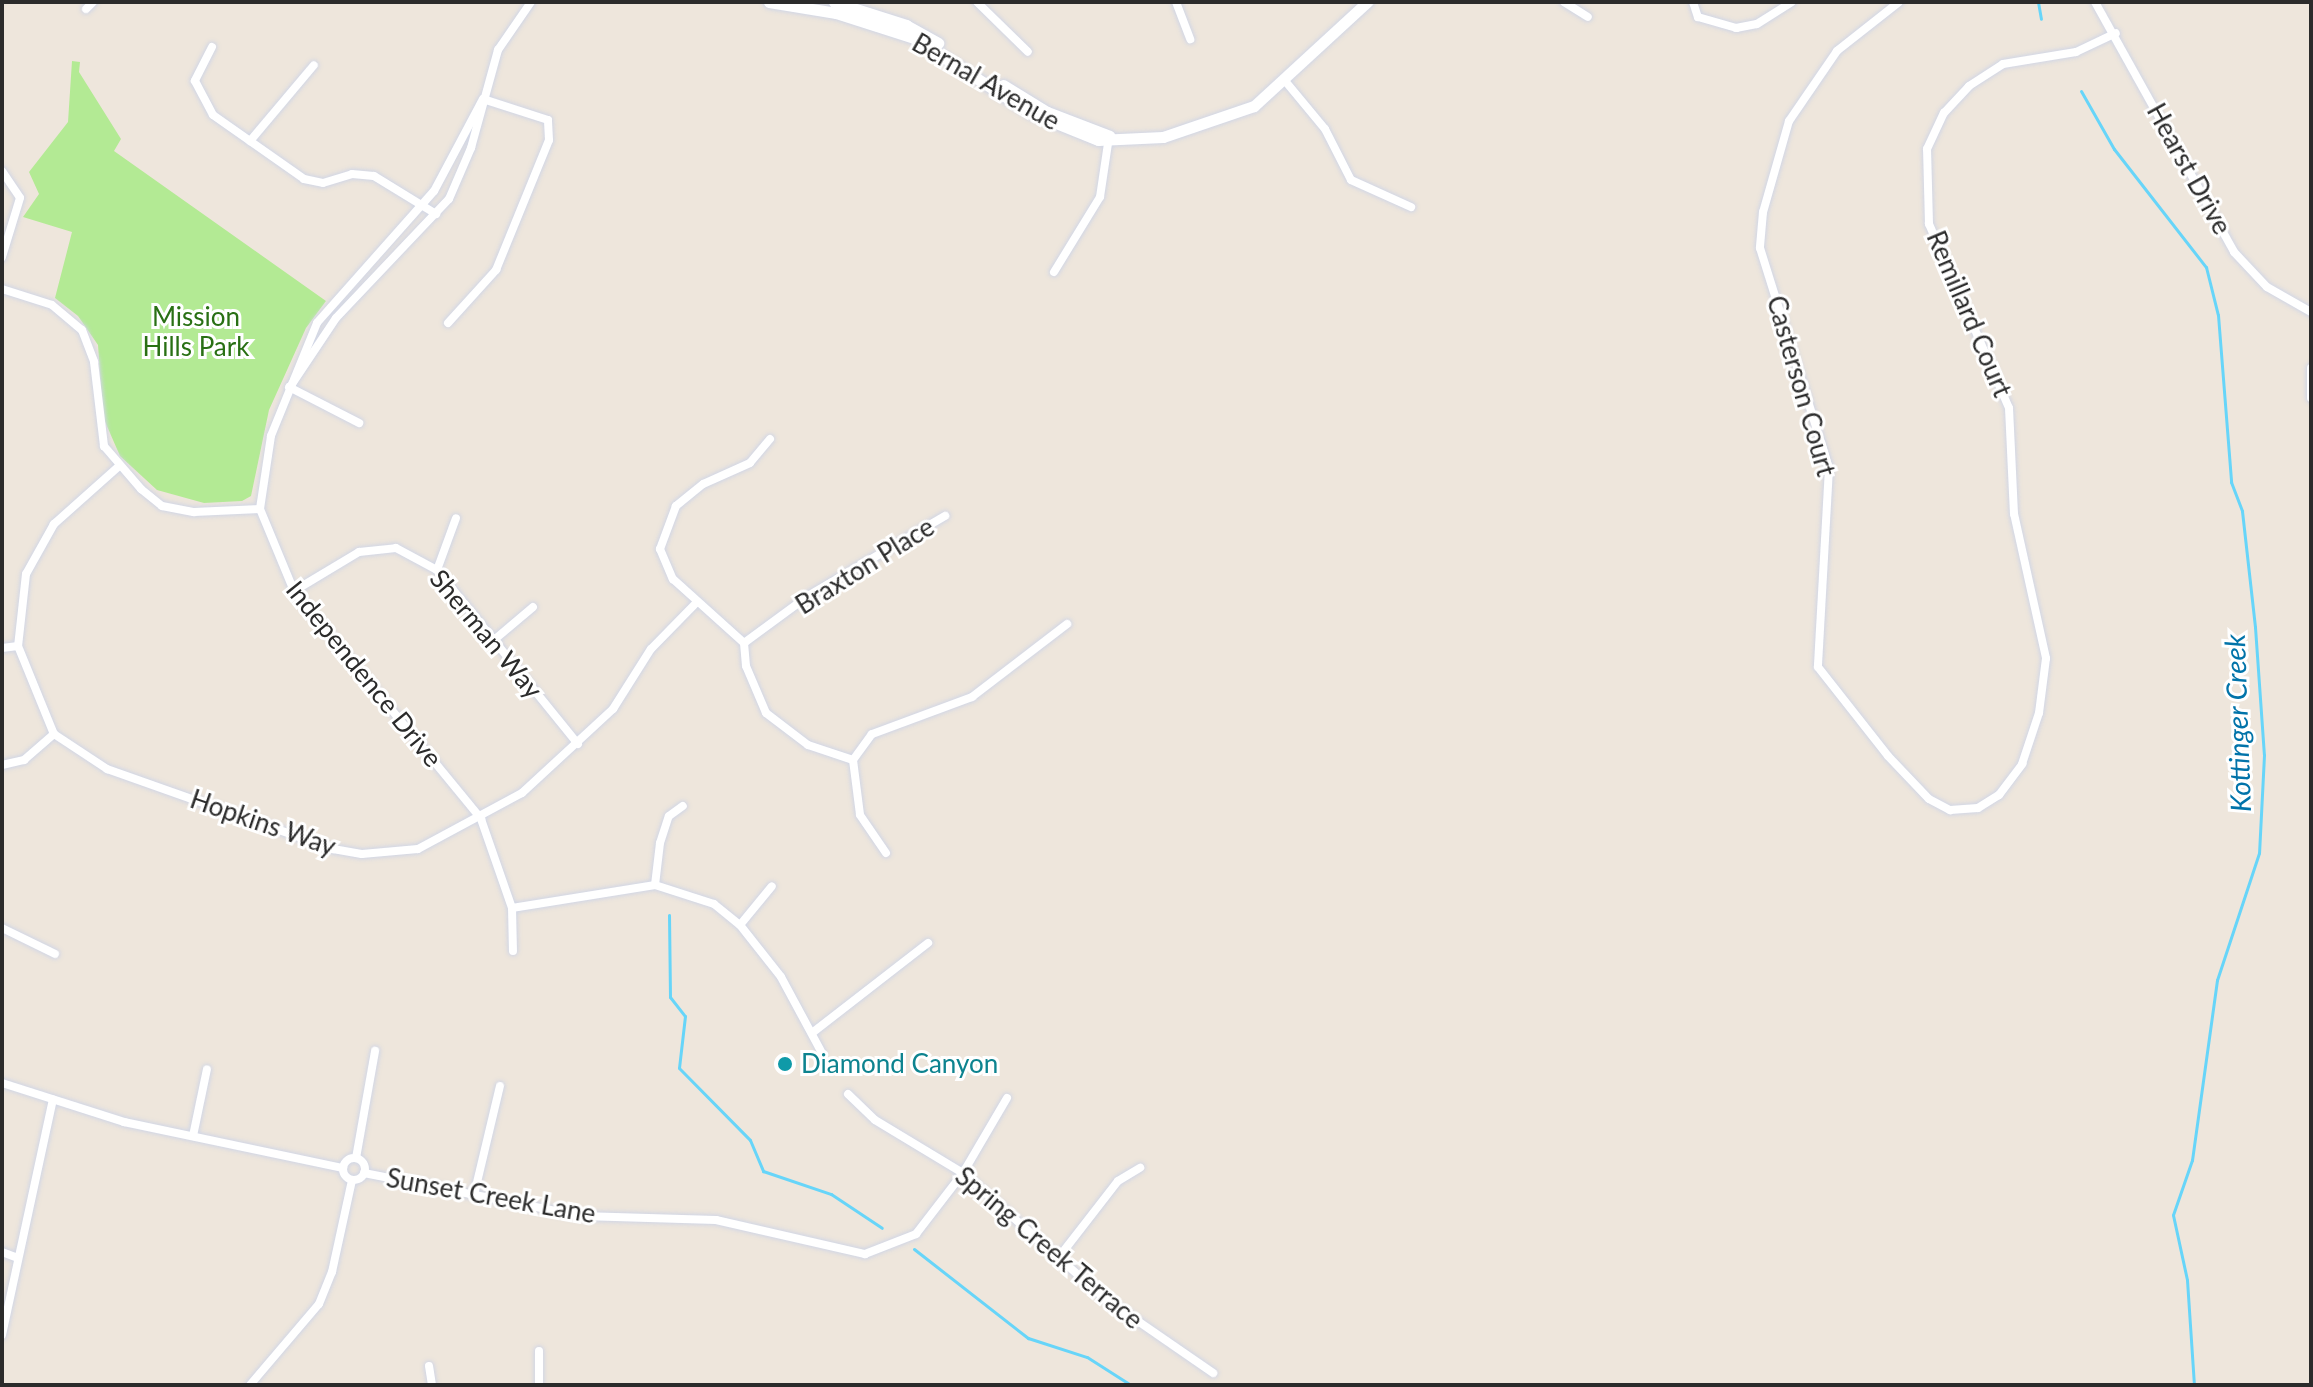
<!DOCTYPE html>
<html>
<head>
<meta charset="utf-8">
<style>
  body { margin:0 }
  #map { position:relative; width:2313px; height:1387px; overflow:hidden; background:#eee6dc; font-family:Lato,sans-serif }
  div>[style] { position:absolute }
  [style*='--x'] { left:calc(var(--x)*1px); top:calc(var(--y)*1px); width:calc(var(--w)*1px); rotate:calc(var(--a)*1deg) }
  .green>* { inset:0; background:#b3ea94 }
  .stream>* { height:3px; margin:-1.5px; padding:0 1.5px; transform-origin:1.5px; border-radius:1.5px; background:#67d5f9 }
  .roads { filter:drop-shadow(0 0 2px #d1d6e5) drop-shadow(0 0 2px #d1d6e5) }
  .minor>* { height:8px; margin:-4px; padding:0 4px; transform-origin:4px; border-radius:4px; background:#fff }
  .minor>.ring { margin:-4px; padding:0; box-sizing:content-box; background:none; border:8px solid #fff; border-radius:50% }
  .secondary>* { height:11px; margin:-5.5px; padding:0 5.5px; transform-origin:5.5px; border-radius:5.5px; background:#fff }
  .dots>* { width:22px; height:22px; translate:-50% -50%; box-sizing:border-box; border:4px solid #fff; border-radius:50% }
  span { translate:-50% -50%; white-space:nowrap; text-align:center; line-height:1.15; -webkit-text-stroke:6px #fff; paint-order:stroke }
  .street-label { font-size:26px; color:#2b2b2b }
  .park-label { font-size:26px; color:#297014 }
  .culture-label { font-size:26px; color:#0d838f }
  .left { translate:0 -50%; text-align:left }
  .water-label { font-size:28px; color:#0173a9; font-style:italic }
  .frame { position:absolute; inset:0; border:4px solid #2b2b2b; pointer-events:none }
</style>
</head>
<body>
<div id="map">
  <div class="green">
    <i style="clip-path:polygon(72px 61px,80px 62px,79px 72px,121px 139px,114px 151px,326px 301px,306px 328px,269px 410px,251px 496px,242px 501px,204px 503px,157px 490px,120px 456px,103px 417px,98px 345px,78px 316px,55px 298px,72px 232px,23px 217px,39px 194px,29px 172px,68px 122px)"></i>
  </div>
  <div class="stream">
    <i style="--x:2038;--y:2;--w:17;--a:80"></i>
    <i style="--x:2081;--y:91;--w:67;--a:60.4"></i>
    <i style="--x:2114;--y:149;--w:150;--a:52.1"></i>
    <i style="--x:2206;--y:267;--w:49;--a:76"></i>
    <i style="--x:2218;--y:315;--w:168;--a:85.5"></i>
    <i style="--x:2231;--y:482;--w:31;--a:69"></i>
    <i style="--x:2242;--y:511;--w:117;--a:83.6"></i>
    <i style="--x:2255;--y:627;--w:128;--a:86"></i>
    <i style="--x:2264;--y:755;--w:98;--a:92.9"></i>
    <i style="--x:2259;--y:853;--w:134;--a:108.3"></i>
    <i style="--x:2217;--y:980;--w:182;--a:97.9"></i>
    <i style="--x:2192;--y:1160;--w:58;--a:109.1"></i>
    <i style="--x:2173;--y:1215;--w:66;--a:77.8"></i>
    <i style="--x:2187;--y:1280;--w:105;--a:86.2"></i>
    <i style="--x:669;--y:915;--w:82;--a:89.3"></i>
    <i style="--x:670;--y:997;--w:24;--a:52"></i>
    <i style="--x:685;--y:1016;--w:52;--a:96.6"></i>
    <i style="--x:679;--y:1068;--w:101;--a:45.4"></i>
    <i style="--x:750;--y:1140;--w:34;--a:67"></i>
    <i style="--x:763;--y:1171;--w:72;--a:18.7"></i>
    <i style="--x:831;--y:1194;--w:61;--a:33.7"></i>
    <i style="--x:914;--y:1249;--w:145;--a:38"></i>
    <i style="--x:1028;--y:1338;--w:62;--a:17.9"></i>
    <i style="--x:1087;--y:1357;--w:52;--a:32.5"></i>
  </div>
  <div class="roads">
    <div class="minor">
      <i style="--x:977;--y:2;--w:71;--a:44.4"></i>
      <i style="--x:1176;--y:2;--w:40;--a:69"></i>
      <i style="--x:1564;--y:2;--w:28;--a:32"></i>
      <i style="--x:1693;--y:2;--w:16;--a:72"></i>
      <i style="--x:1698;--y:17;--w:40;--a:16"></i>
      <i style="--x:1736;--y:28;--w:21;--a:-11"></i>
      <i style="--x:1757;--y:24;--w:41;--a:-32.2"></i>
      <i style="--x:1899;--y:2;--w:79;--a:141.7"></i>
      <i style="--x:1837;--y:51;--w:85;--a:124.4"></i>
      <i style="--x:1789;--y:121;--w:95;--a:105.9"></i>
      <i style="--x:1763;--y:212;--w:36;--a:95"></i>
      <i style="--x:1760;--y:248;--w:231;--a:72.6"></i>
      <i style="--x:1829;--y:468;--w:199;--a:93.2"></i>
      <i style="--x:1818;--y:667;--w:113;--a:51.8"></i>
      <i style="--x:1888;--y:756;--w:59;--a:46.4"></i>
      <i style="--x:1929;--y:799;--w:24;--a:28"></i>
      <i style="--x:1950;--y:810;--w:28;--a:-4"></i>
      <i style="--x:1978;--y:808;--w:25;--a:-32"></i>
      <i style="--x:1999;--y:795;--w:39;--a:-53"></i>
      <i style="--x:2022;--y:764;--w:54;--a:-71.6"></i>
      <i style="--x:2039;--y:713;--w:55;--a:-82.7"></i>
      <i style="--x:2046;--y:658;--w:148;--a:-102.5"></i>
      <i style="--x:2014;--y:514;--w:106;--a:-92.7"></i>
      <i style="--x:2009;--y:408;--w:201;--a:-113.5"></i>
      <i style="--x:1929;--y:224;--w:75;--a:-91.5"></i>
      <i style="--x:1927;--y:149;--w:40;--a:-65"></i>
      <i style="--x:1944;--y:113;--w:37;--a:-47"></i>
      <i style="--x:1969;--y:86;--w:40;--a:-32.9"></i>
      <i style="--x:2003;--y:64;--w:74;--a:-9.3"></i>
      <i style="--x:2076;--y:52;--w:44;--a:-25.4"></i>
      <i style="--x:2095;--y:2;--w:286;--a:60.9"></i>
      <i style="--x:2234;--y:252;--w:48;--a:46.7"></i>
      <i style="--x:2267;--y:287;--w:51;--a:29.6"></i>
      <i style="--x:86;--y:9;--w:10;--a:-45"></i>
      <i style="--x:212;--y:47;--w:38;--a:117"></i>
      <i style="--x:195;--y:81;--w:38;--a:62"></i>
      <i style="--x:213;--y:115;--w:111;--a:35.1"></i>
      <i style="--x:304;--y:179;--w:19;--a:12"></i>
      <i style="--x:323;--y:183;--w:30;--a:-17"></i>
      <i style="--x:352;--y:174;--w:22;--a:5"></i>
      <i style="--x:374;--y:176;--w:73;--a:31.5"></i>
      <i style="--x:1286;--y:82;--w:61;--a:50.3"></i>
      <i style="--x:1325;--y:129;--w:57;--a:63"></i>
      <i style="--x:1351;--y:180;--w:66;--a:24.2"></i>
      <i style="--x:483;--y:99;--w:104;--a:118"></i>
      <i style="--x:434;--y:191;--w:176;--a:131.6"></i>
      <i style="--x:317;--y:323;--w:122;--a:112.2"></i>
      <i style="--x:271;--y:436;--w:74;--a:98.6"></i>
      <i style="--x:260;--y:509;--w:89;--a:67.5"></i>
      <i style="--x:294;--y:591;--w:295;--a:50.6"></i>
      <i style="--x:481;--y:819;--w:94;--a:70.8"></i>
      <i style="--x:512;--y:908;--w:43;--a:88.7"></i>
      <i style="--x:250;--y:141;--w:99;--a:-49.9"></i>
      <i style="--x:2;--y:171;--w:32;--a:56"></i>
      <i style="--x:20;--y:198;--w:62;--a:107"></i>
      <i style="--x:1054;--y:272;--w:88;--a:-58.5"></i>
      <i style="--x:1100;--y:197;--w:61;--a:-81.5"></i>
      <i style="--x:2;--y:289;--w:52;--a:17.7"></i>
      <i style="--x:52;--y:305;--w:39;--a:40"></i>
      <i style="--x:82;--y:330;--w:34;--a:69"></i>
      <i style="--x:94;--y:362;--w:85;--a:83.2"></i>
      <i style="--x:104;--y:446;--w:57;--a:49.3"></i>
      <i style="--x:141;--y:489;--w:27;--a:39"></i>
      <i style="--x:162;--y:506;--w:33;--a:11"></i>
      <i style="--x:194;--y:512;--w:66;--a:-2.6"></i>
      <i style="--x:448;--y:323;--w:72;--a:-47.8"></i>
      <i style="--x:496;--y:270;--w:140;--a:-67.8"></i>
      <i style="--x:549;--y:140;--w:20;--a:-93"></i>
      <i style="--x:548;--y:120;--w:68;--a:-162.1"></i>
      <i style="--x:2311;--y:368;--w:30;--a:90"></i>
      <i style="--x:292;--y:384;--w:79;--a:-56.3"></i>
      <i style="--x:336;--y:318;--w:164;--a:-46.5"></i>
      <i style="--x:449;--y:199;--w:56;--a:-66.7"></i>
      <i style="--x:471;--y:148;--w:102;--a:-74.6"></i>
      <i style="--x:498;--y:50;--w:58;--a:-55.5"></i>
      <i style="--x:289;--y:387;--w:79;--a:27.2"></i>
      <i style="--x:770;--y:439;--w:31;--a:130"></i>
      <i style="--x:750;--y:463;--w:51;--a:155.9"></i>
      <i style="--x:703;--y:484;--w:35;--a:141"></i>
      <i style="--x:676;--y:506;--w:46;--a:110.4"></i>
      <i style="--x:660;--y:549;--w:33;--a:67"></i>
      <i style="--x:673;--y:579;--w:96;--a:42"></i>
      <i style="--x:744;--y:643;--w:23;--a:85"></i>
      <i style="--x:746;--y:666;--w:51;--a:66.9"></i>
      <i style="--x:766;--y:713;--w:53;--a:37.3"></i>
      <i style="--x:808;--y:745;--w:47;--a:18.4"></i>
      <i style="--x:853;--y:760;--w:55;--a:82.7"></i>
      <i style="--x:860;--y:815;--w:46;--a:55.6"></i>
      <i style="--x:118;--y:467;--w:86;--a:138.3"></i>
      <i style="--x:54;--y:524;--w:57;--a:119.2"></i>
      <i style="--x:26;--y:574;--w:72;--a:96.3"></i>
      <i style="--x:18;--y:646;--w:95;--a:67.8"></i>
      <i style="--x:54;--y:734;--w:64;--a:33.4"></i>
      <i style="--x:107;--y:769;--w:240;--a:19.5"></i>
      <i style="--x:333;--y:849;--w:29;--a:10"></i>
      <i style="--x:362;--y:854;--w:56;--a:-5.1"></i>
      <i style="--x:418;--y:849;--w:118;--a:-28.3"></i>
      <i style="--x:522;--y:793;--w:124;--a:-42.7"></i>
      <i style="--x:613;--y:709;--w:71;--a:-57.7"></i>
      <i style="--x:651;--y:649;--w:64;--a:-45.6"></i>
      <i style="--x:437;--y:570;--w:55;--a:-69.9"></i>
      <i style="--x:294;--y:591;--w:76;--a:-31"></i>
      <i style="--x:359;--y:552;--w:37;--a:-6"></i>
      <i style="--x:396;--y:548;--w:47;--a:28.2"></i>
      <i style="--x:437;--y:570;--w:224;--a:51"></i>
      <i style="--x:494;--y:640;--w:51;--a:-40.2"></i>
      <i style="--x:744;--y:643;--w:79;--a:-36.3"></i>
      <i style="--x:808;--y:596;--w:159;--a:-30.3"></i>
      <i style="--x:2;--y:648;--w:16;--a:-7"></i>
      <i style="--x:853;--y:760;--w:32;--a:-54"></i>
      <i style="--x:872;--y:734;--w:107;--a:-20.3"></i>
      <i style="--x:972;--y:697;--w:120;--a:-37.5"></i>
      <i style="--x:2;--y:765;--w:23;--a:-13"></i>
      <i style="--x:24;--y:760;--w:40;--a:-41"></i>
      <i style="--x:655;--y:885;--w:42;--a:-83.2"></i>
      <i style="--x:660;--y:843;--w:28;--a:-72"></i>
      <i style="--x:669;--y:816;--w:17;--a:-36"></i>
      <i style="--x:512;--y:908;--w:145;--a:-9.1"></i>
      <i style="--x:655;--y:885;--w:62;--a:17.9"></i>
      <i style="--x:714;--y:904;--w:33;--a:39"></i>
      <i style="--x:740;--y:925;--w:66;--a:51.7"></i>
      <i style="--x:781;--y:977;--w:86;--a:61.7"></i>
      <i style="--x:740;--y:925;--w:50;--a:-50.6"></i>
      <i style="--x:2;--y:928;--w:59;--a:26.1"></i>
      <i style="--x:812;--y:1033;--w:147;--a:-37.8"></i>
      <i style="--x:2;--y:1083;--w:128;--a:17.7"></i>
      <i style="--x:124;--y:1122;--w:224;--a:11.9"></i>
      <i style="--x:848;--y:1094;--w:37;--a:44"></i>
      <i style="--x:875;--y:1120;--w:103;--a:31.1"></i>
      <i style="--x:963;--y:1173;--w:187;--a:41.5"></i>
      <i style="--x:1103;--y:1297;--w:134;--a:34.6"></i>
      <i style="--x:193;--y:1136;--w:68;--a:-78.2"></i>
      <i class="ring" style="left:343px;top:1158px;width:14px;height:14px"></i>
      <i style="--x:356;--y:1158;--w:109;--a:-79.9"></i>
      <i style="--x:364;--y:1173;--w:221;--a:11.2"></i>
      <i style="--x:581;--y:1216;--w:135;--a:1.7"></i>
      <i style="--x:716;--y:1220;--w:153;--a:12.9"></i>
      <i style="--x:865;--y:1254;--w:55;--a:-21.4"></i>
      <i style="--x:916;--y:1234;--w:77;--a:-52.4"></i>
      <i style="--x:963;--y:1173;--w:87;--a:-59.6"></i>
      <i style="--x:474;--y:1195;--w:112;--a:-76.6"></i>
      <i style="--x:2;--y:1252;--w:17;--a:21"></i>
      <i style="--x:1059;--y:1257;--w:96;--a:-52.2"></i>
      <i style="--x:1118;--y:1181;--w:26;--a:-31"></i>
      <i style="--x:2;--y:1335;--w:241;--a:-77.8"></i>
      <i style="--x:539;--y:1351;--w:34;--a:90"></i>
      <i style="--x:429;--y:1366;--w:19;--a:81"></i>
      <i style="--x:250;--y:1385;--w:106;--a:-49.6"></i>
      <i style="--x:319;--y:1304;--w:35;--a:-68"></i>
      <i style="--x:332;--y:1272;--w:94;--a:-77.7"></i>
    </div>
    <div class="secondary">
      <i style="--x:769;--y:2;--w:68;--a:9.3"></i>
      <i style="--x:836;--y:13;--w:82;--a:17.8"></i>
      <i style="--x:914;--y:38;--w:139;--a:32.7"></i>
      <i style="--x:1031;--y:113;--w:72;--a:21.9"></i>
      <i style="--x:1098;--y:140;--w:65;--a:-2.6"></i>
      <i style="--x:1163;--y:137;--w:96;--a:-18.8"></i>
      <i style="--x:1254;--y:106;--w:154;--a:-42.6"></i>
      <i style="--x:834;--y:2;--w:76;--a:17.7"></i>
      <i style="--x:906;--y:25;--w:37;--a:29"></i>
      <i style="--x:1003;--y:85;--w:52;--a:31.5"></i>
      <i style="--x:1047;--y:112;--w:67;--a:20.9"></i>
    </div>
  </div>
  <div class="dots">
    <i style="left:785px;top:1064px;background:#0f9aa8"></i>
  </div>
  <div class="street-label">
    <span style="left:986px;top:82px;rotate:30deg">Bernal Avenue</span>
    <span style="left:2189px;top:169px;rotate:61deg">Hearst Drive</span>
    <span style="left:1969px;top:314px;rotate:67deg">Remillard Court</span>
    <span style="left:1801px;top:386px;rotate:74deg">Casterson Court</span>
    <span style="left:865px;top:566px;rotate:-32deg">Braxton Place</span>
    <span style="left:486px;top:634px;rotate:50deg">Sherman Way</span>
    <span style="left:364px;top:674px;rotate:51deg">Independence Drive</span>
    <span style="left:263px;top:823px;rotate:19deg">Hopkins Way</span>
    <span style="left:491px;top:1196px;rotate:10deg">Sunset Creek Lane</span>
    <span style="left:1049px;top:1248px;rotate:40deg">Spring Creek Terrace</span>
  </div>
  <div class="park-label">
    <span style="left:196px;top:332px">Mission<br>Hills Park</span>
  </div>
  <div class="culture-label">
    <span class="left" style="left:801px;top:1064px">Diamond Canyon</span>
  </div>
  <div class="water-label">
    <span style="left:2237px;top:723px;rotate:-92deg">Kottinger Creek</span>
  </div>
  <div class="frame"></div>
</div>
</body>
</html>
